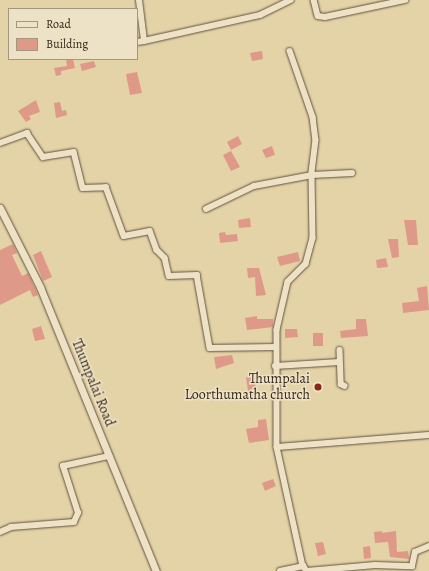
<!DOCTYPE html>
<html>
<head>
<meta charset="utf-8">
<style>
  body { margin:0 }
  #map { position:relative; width:429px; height:571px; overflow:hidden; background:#e4d3a7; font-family:Alegreya,serif }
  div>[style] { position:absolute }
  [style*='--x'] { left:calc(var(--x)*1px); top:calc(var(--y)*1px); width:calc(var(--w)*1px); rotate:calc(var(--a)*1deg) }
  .building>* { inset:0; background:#df9988 }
  .roads { filter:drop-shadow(0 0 1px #61513d) drop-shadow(0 0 1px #61513d) }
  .minor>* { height:5.5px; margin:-2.75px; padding:0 2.75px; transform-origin:2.75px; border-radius:2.75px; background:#ede2c6 }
  .tertiary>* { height:7px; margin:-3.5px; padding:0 3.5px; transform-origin:3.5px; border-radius:3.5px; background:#ede2c6 }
  .dots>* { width:11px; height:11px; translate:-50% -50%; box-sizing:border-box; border:2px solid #ede2c6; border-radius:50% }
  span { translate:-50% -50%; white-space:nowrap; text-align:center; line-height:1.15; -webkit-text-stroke:3px #ede2c6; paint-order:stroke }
  .poi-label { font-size:14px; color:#35261a }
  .right { translate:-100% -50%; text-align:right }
  .street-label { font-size:14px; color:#35261a }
  .legend { position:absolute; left:8px; top:8px; width:130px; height:52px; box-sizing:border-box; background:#ede2c6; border:1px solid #a39781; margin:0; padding:5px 7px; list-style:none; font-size:12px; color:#35261a }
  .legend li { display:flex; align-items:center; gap:8px; height:20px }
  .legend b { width:20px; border:1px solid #a39781 }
</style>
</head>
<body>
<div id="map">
  <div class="building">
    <i style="clip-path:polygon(262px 51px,263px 59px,252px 61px,250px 53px)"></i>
    <i style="clip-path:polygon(66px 59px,73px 59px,75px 68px,61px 71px,61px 75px,56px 76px,54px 68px,67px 66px)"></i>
    <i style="clip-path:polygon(94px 61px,96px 67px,82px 71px,80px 64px)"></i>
    <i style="clip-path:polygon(137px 72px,142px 93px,130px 95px,126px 74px)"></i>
    <i style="clip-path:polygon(36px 100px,40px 112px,29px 116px,31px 119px,26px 122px,18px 111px)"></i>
    <i style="clip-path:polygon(60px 102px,62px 111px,66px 110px,67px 115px,56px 118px,54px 103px)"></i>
    <i style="clip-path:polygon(238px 136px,242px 144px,231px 150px,227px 142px)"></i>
    <i style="clip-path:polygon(272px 146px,275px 155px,266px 158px,262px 150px)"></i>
    <i style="clip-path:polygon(231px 151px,240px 167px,231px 171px,223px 155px)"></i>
    <i style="clip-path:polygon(250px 218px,251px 227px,239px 228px,238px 220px)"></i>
    <i style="clip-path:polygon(404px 220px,416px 220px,418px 245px,408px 245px)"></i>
    <i style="clip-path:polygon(225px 232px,226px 235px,237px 234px,238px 241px,220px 243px,219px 233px)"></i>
    <i style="clip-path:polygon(388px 239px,398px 239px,399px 257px,392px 258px)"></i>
    <i style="clip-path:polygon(13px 244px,17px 253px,12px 255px,22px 276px,28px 273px,38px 295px,33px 297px,30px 290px,0 305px,0 250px)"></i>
    <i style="clip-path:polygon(41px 251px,52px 277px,43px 281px,33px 255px)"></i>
    <i style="clip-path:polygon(298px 252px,300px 261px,280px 266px,277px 257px)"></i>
    <i style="clip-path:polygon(386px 258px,388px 267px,377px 268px,376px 260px)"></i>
    <i style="clip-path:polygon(247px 268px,259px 268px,266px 295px,256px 296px,255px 277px,248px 278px)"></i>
    <i style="clip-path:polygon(427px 286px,429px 310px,403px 313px,402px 303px,419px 301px,417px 288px)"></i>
    <i style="clip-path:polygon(257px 316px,257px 319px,273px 319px,273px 327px,247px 330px,245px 318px)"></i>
    <i style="clip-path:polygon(356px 319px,366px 319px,368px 336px,341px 338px,340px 331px,356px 329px)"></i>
    <i style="clip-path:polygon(41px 326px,45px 339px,35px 341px,32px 329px)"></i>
    <i style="clip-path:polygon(285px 329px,297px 329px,298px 337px,285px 338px)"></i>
    <i style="clip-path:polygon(313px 333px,323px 333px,323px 346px,313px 346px)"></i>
    <i style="clip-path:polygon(232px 355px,234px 363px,216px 369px,214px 357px)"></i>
    <i style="clip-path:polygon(254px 376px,256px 390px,248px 391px,246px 377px)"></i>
    <i style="clip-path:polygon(266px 419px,269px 440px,249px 443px,246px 429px,258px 427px,258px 420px)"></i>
    <i style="clip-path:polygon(273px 479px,276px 486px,265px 491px,262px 483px)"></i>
    <i style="clip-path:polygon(382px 531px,382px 533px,396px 531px,397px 552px,408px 551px,409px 559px,390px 557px,388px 542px,375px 543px,374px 532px)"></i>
    <i style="clip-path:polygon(323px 542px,326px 554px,318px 556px,315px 543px)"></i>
    <i style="clip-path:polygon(370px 546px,371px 558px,364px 559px,363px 547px)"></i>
  </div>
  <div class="roads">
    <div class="minor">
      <i style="--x:314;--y:0;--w:16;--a:76"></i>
      <i style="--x:318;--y:16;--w:7;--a:8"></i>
      <i style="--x:325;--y:17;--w:82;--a:-12"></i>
      <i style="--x:144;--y:41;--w:119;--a:-12.6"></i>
      <i style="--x:260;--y:15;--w:34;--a:-26"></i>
      <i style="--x:137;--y:42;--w:7;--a:-8"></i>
      <i style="--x:144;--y:41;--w:41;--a:-97"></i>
      <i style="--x:290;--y:51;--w:70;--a:70.8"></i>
      <i style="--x:313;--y:117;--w:23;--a:83"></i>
      <i style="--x:316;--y:140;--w:35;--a:97"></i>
      <i style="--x:312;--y:175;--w:63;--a:89.1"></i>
      <i style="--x:313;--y:238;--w:27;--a:105"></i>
      <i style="--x:306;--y:264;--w:25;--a:135"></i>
      <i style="--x:288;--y:282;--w:49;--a:102.9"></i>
      <i style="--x:277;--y:330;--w:117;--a:90"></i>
      <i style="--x:277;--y:447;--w:122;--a:77.7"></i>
      <i style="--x:303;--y:566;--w:6;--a:51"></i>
      <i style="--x:0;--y:143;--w:29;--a:-20"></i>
      <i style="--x:27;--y:133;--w:29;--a:56"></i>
      <i style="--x:43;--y:157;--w:31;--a:-9"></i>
      <i style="--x:74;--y:152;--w:37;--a:76"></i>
      <i style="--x:83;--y:188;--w:23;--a:-2"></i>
      <i style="--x:106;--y:187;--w:52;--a:69.8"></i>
      <i style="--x:124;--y:236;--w:26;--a:-11"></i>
      <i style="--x:150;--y:231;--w:20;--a:70"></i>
      <i style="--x:157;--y:250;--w:11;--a:45"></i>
      <i style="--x:165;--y:258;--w:18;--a:77"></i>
      <i style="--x:169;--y:276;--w:28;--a:-2"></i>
      <i style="--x:197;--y:275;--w:74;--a:79.9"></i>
      <i style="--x:210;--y:348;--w:66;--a:-0.9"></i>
      <i style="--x:206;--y:209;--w:53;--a:-25.6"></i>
      <i style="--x:254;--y:186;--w:59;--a:-10.7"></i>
      <i style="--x:312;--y:175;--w:40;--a:-2.9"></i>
      <i style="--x:340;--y:350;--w:34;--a:88"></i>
      <i style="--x:341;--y:384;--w:4;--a:27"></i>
      <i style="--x:275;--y:366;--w:64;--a:-3.6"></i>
      <i style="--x:277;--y:447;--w:152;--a:-4.5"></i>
      <i style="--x:0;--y:532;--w:12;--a:-24"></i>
      <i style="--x:11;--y:527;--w:63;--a:-4.5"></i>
      <i style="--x:74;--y:522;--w:10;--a:-66"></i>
      <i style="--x:78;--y:513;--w:49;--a:-107.7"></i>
      <i style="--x:63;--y:466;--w:47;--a:-12.3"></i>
      <i style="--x:280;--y:571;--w:24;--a:-12"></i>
      <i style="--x:307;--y:571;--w:68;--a:-5"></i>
      <i style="--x:375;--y:565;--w:37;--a:2"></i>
      <i style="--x:412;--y:566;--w:14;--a:-78"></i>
      <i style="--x:415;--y:552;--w:15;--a:-23"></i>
    </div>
    <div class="tertiary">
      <i style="--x:0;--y:208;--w:89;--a:63.1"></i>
      <i style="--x:40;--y:287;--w:307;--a:67.8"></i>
    </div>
  </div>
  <div class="dots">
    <i style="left:318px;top:387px;background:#8f2418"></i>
  </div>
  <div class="poi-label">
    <span class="right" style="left:310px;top:387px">Thumpalai<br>Loorthumatha church</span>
  </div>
  <div class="street-label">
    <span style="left:93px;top:383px;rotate:68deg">Thumpalai Road</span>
  </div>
  <ul class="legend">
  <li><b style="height:5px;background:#ede2c6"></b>Road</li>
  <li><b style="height:11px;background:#df9988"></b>Building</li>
  </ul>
</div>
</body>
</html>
